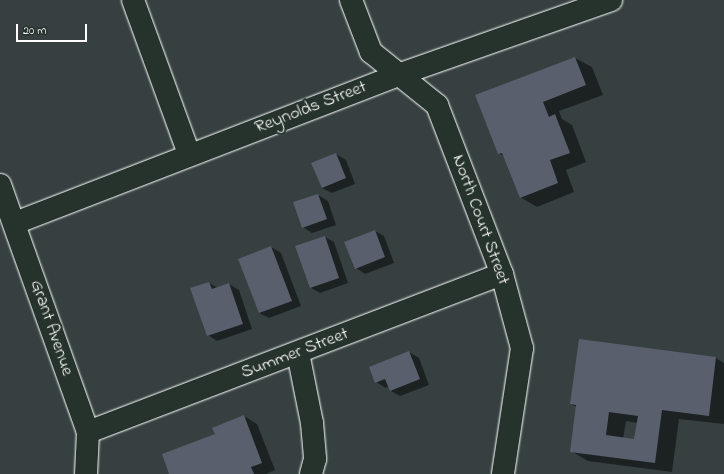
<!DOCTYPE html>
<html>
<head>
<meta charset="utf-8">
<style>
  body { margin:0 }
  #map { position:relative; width:724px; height:474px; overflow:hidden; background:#364040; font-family:"Indie Flower",sans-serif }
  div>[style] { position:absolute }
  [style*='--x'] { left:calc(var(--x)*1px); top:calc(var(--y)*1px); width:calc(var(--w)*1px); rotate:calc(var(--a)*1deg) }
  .shadow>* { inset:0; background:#0007 }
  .building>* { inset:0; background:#5a5f6d }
  .roads { filter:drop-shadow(0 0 1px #fff) drop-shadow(0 0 1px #fff) }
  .minor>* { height:22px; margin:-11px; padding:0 11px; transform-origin:11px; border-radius:11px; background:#26332d }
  span { translate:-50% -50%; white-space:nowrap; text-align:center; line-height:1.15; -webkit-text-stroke:4px #26332d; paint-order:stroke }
  .street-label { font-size:18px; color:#fff }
  .scale { position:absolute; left:16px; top:24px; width:71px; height:18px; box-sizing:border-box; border:2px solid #fff; border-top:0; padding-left:5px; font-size:12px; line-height:14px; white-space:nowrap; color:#fff; -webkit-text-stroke:3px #26332d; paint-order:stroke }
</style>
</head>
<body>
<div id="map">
  <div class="shadow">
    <i style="clip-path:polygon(575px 58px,592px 67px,603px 95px,559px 111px,562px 119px,572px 125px,586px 162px,566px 170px,574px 192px,537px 207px,520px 197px,505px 157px,499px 153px,477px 95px)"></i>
    <i style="clip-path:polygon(336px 154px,346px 160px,355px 184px,332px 193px,322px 188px)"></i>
    <i style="clip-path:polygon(318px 195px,328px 201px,336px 225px,312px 233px,303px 227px)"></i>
    <i style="clip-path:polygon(375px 231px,384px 236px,394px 263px,365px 274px,356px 268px)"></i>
    <i style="clip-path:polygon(325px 237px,334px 242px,348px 283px,320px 293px,311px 288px)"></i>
    <i style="clip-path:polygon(271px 247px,281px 253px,301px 306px,269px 318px,259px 313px)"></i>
    <i style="clip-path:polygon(209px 283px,218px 288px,229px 284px,239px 290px,252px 329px,217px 341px,208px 335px)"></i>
    <i style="clip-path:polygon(evenodd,580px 340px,716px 358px,724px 363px,724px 424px,679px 419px,672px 472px,588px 461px,571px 451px,577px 407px,571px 404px,580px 340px,626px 421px,638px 423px,635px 440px,623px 439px,626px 421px)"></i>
    <i style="clip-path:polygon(409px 352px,419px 358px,429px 385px,400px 396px,391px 391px,389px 386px,386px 388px,376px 382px)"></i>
    <i style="clip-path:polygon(244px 416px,257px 424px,275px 470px,266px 474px,170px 474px,216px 435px)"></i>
  </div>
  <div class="building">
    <i style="clip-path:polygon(575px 57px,586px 85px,543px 102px,549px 117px,555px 114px,570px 153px,550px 160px,558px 183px,520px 198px,502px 153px,498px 154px,475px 95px)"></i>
    <i style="clip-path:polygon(336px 153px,346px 178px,322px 188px,311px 163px)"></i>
    <i style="clip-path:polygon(318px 194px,327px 219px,302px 228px,293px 202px)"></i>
    <i style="clip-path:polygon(375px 230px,385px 257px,355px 269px,344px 242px)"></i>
    <i style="clip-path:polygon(325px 236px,339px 278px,310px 288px,295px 246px)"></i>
    <i style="clip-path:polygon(271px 246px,292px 301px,259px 313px,238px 259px)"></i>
    <i style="clip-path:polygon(209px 282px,212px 289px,229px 283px,243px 324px,207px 336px,190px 288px)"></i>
    <i style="clip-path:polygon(evenodd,579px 339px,716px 357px,709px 416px,662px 410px,655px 463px,570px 452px,576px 405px,570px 404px,579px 339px,609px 412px,638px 416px,634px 439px,606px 435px,609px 412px)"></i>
    <i style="clip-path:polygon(409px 351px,420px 379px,390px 391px,385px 379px,375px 383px,369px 367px)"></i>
    <i style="clip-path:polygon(244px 415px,262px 463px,251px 467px,254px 474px,169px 474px,162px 454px,215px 434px,212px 428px)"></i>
  </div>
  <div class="roads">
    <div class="minor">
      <i style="--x:133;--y:0;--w:164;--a:70"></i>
      <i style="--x:351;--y:0;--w:56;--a:69"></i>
      <i style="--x:371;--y:52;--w:85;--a:38.8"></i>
      <i style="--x:437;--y:105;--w:181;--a:69"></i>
      <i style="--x:502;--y:274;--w:77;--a:74.9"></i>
      <i style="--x:522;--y:348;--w:127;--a:98.6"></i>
      <i style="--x:0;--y:185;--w:262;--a:70.4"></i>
      <i style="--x:88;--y:432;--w:42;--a:92.7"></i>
      <i style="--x:15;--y:223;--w:411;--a:-21.1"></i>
      <i style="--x:398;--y:75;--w:226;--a:-19.4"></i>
      <i style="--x:298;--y:353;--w:71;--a:78.7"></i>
      <i style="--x:312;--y:423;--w:36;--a:85"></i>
      <i style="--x:315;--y:459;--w:16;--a:105"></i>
      <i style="--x:88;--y:432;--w:443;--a:-20.9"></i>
    </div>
  </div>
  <div class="street-label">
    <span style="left:311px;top:108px;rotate:-21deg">Reynolds Street</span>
    <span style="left:480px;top:220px;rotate:70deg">North Court Street</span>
    <span style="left:51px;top:328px;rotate:71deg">Grant Avenue</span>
    <span style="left:295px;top:354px;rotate:-21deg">Summer Street</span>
  </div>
  <div class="scale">20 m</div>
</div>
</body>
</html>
